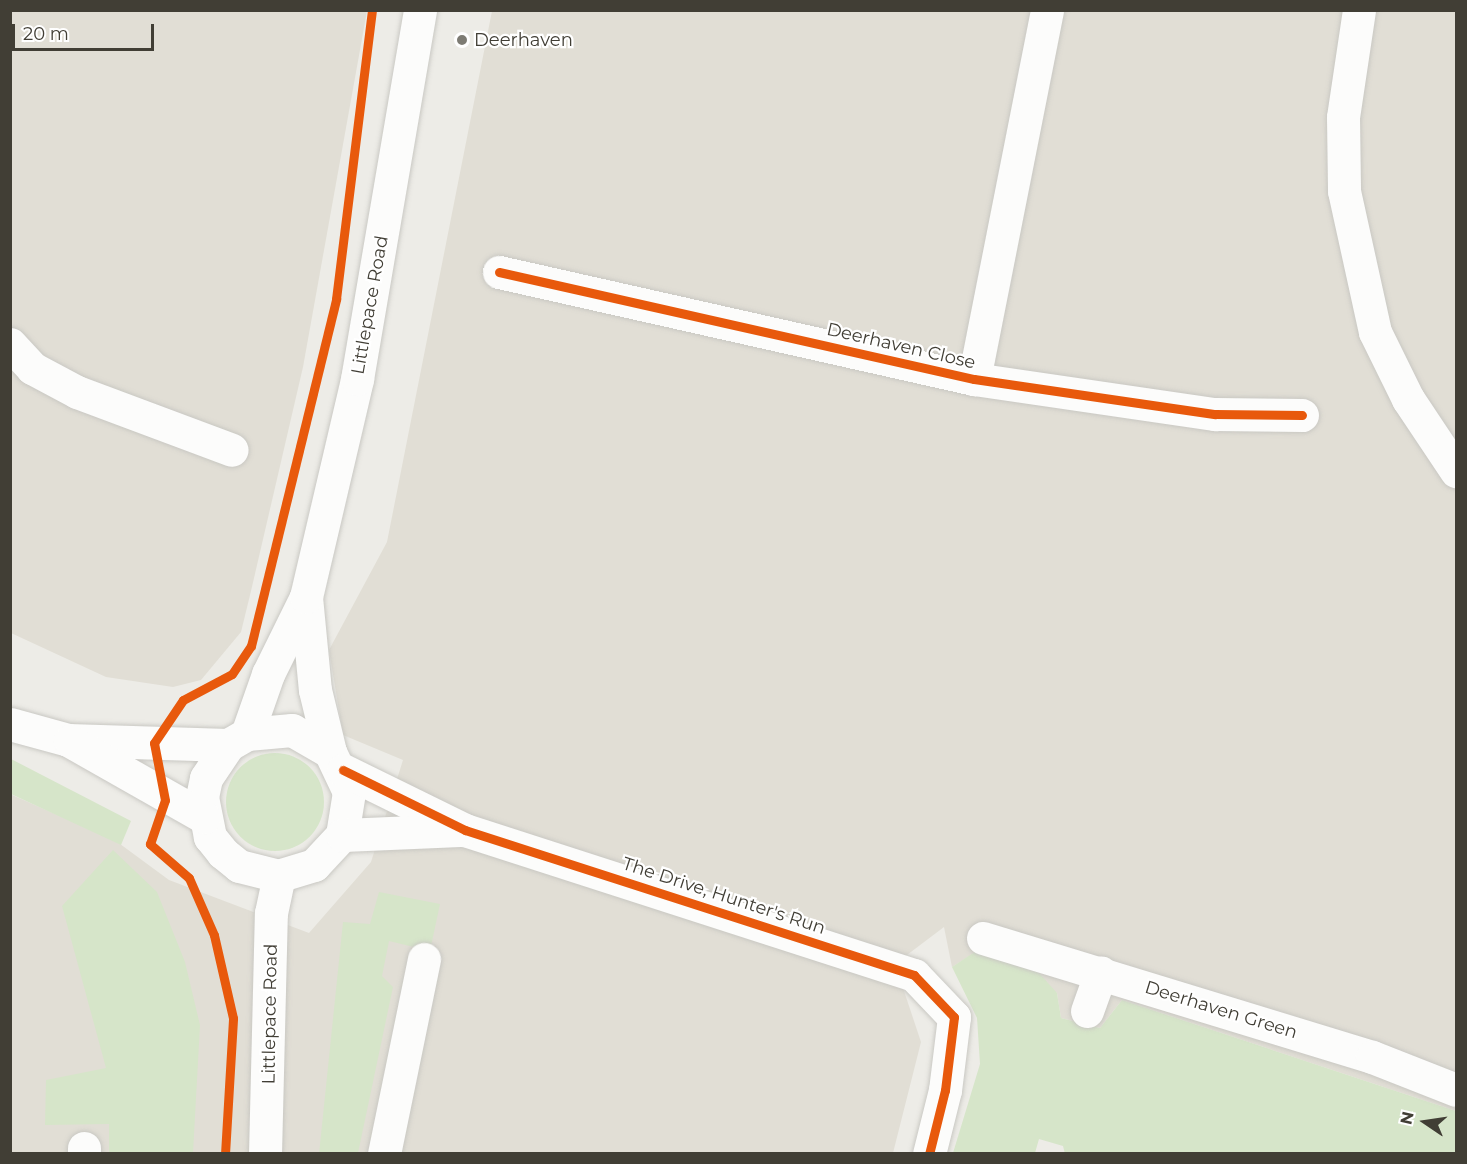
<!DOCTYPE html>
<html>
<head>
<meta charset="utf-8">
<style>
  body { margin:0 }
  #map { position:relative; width:1467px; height:1164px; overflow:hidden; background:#edece7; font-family:Montserrat,sans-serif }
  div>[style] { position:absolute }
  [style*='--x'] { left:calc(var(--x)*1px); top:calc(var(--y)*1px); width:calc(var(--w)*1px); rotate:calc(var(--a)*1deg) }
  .residential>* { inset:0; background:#e1ded5 }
  .green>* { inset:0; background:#d6e5c9 }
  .round { border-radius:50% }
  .roads { filter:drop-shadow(0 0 2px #c9c8c3) drop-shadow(0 0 2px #c9c8c3) }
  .minor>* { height:33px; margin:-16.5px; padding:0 16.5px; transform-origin:16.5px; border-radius:16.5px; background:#fcfcfb }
  .cycleway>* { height:9px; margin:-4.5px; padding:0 4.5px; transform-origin:4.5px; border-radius:4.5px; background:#e8590c }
  .dots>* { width:16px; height:16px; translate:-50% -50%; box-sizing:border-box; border:3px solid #fff; border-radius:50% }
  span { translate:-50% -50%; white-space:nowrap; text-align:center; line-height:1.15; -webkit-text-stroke:4.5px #fff; paint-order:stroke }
  .poi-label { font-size:18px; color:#413e35 }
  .left { translate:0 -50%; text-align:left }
  .street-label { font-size:18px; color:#413e35 }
  .frame { position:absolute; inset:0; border:12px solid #413e35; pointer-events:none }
  .north { position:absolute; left:1395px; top:1092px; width:60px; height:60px; -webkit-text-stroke:4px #fff; paint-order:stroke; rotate:283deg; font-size:16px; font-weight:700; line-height:24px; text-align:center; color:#413e35 }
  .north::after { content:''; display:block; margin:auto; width:21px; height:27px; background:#413e35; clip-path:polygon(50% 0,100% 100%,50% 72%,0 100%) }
  .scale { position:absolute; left:12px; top:24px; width:142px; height:27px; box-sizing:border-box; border:3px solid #413e35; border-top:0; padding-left:8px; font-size:18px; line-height:21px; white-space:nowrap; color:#413e35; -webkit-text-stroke:4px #fff; paint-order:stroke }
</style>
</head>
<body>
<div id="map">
  <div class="residential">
    <i style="clip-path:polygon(10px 11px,367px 11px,303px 367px,251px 591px,241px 632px,201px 680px,173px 687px,106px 677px,11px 633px)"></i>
    <i style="clip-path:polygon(492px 11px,1456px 11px,1456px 1111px,1122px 1000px,1100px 1028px,1061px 1018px,1057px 993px,982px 948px,952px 967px,944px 927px,895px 964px,921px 1042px,893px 1153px,11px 1153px,10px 794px,116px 841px,169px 880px,309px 933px,371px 862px,403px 760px,343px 735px,329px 650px,387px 542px)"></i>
  </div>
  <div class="green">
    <i class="round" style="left:226px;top:753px;width:98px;height:98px"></i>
    <i style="clip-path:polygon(11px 759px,131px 821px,121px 845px,11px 794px)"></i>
    <i style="clip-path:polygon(113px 850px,157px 892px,185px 962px,200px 1025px,193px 1153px,109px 1153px,109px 1124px,45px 1125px,46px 1080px,106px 1068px,62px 906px)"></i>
    <i style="clip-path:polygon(379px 892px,440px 904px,430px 951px,389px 941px,382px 976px,393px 987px,358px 1153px,319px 1154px,343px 922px,370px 924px)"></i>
    <i style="clip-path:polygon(982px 947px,1030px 963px,1057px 993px,1061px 1018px,1100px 1028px,1122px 1000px,1456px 1111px,1456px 1153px,1065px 1154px,1063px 1146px,1039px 1139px,1035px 1153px,953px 1153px,980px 1064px,977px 1018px,952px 967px)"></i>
  </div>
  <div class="roads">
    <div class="minor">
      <i style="--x:1359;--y:10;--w:108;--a:98.5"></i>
      <i style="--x:1343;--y:117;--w:74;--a:89.2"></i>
      <i style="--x:1344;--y:191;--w:144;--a:77.6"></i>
      <i style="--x:1375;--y:332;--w:75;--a:63.8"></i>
      <i style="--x:1408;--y:399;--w:87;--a:56.3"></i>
      <i style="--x:499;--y:272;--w:487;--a:12.7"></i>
      <i style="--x:974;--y:379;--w:244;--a:8.3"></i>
      <i style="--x:1215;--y:414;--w:87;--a:0.7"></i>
      <i style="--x:10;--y:344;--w:33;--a:47"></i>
      <i style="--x:32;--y:368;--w:51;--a:28.1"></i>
      <i style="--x:77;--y:392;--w:165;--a:20.5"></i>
      <i style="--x:974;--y:379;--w:376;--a:-78.8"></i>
      <i style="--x:306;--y:597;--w:93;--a:84.5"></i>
      <i style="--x:315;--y:690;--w:64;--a:76.4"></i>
      <i style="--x:330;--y:752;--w:44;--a:64.6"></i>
      <i style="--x:349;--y:792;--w:44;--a:99.2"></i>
      <i style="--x:342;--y:835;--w:41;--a:133"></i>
      <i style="--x:314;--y:865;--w:37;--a:163"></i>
      <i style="--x:279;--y:876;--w:41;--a:-166"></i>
      <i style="--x:239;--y:866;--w:21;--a:-141"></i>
      <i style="--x:223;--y:853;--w:21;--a:-129"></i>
      <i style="--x:210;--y:837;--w:41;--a:-101.3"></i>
      <i style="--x:202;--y:797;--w:19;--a:-78"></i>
      <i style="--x:206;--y:778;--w:40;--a:-56"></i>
      <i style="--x:228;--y:745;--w:22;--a:-30"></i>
      <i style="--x:247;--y:734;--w:45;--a:-5.1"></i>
      <i style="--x:292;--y:730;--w:44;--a:30.1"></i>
      <i style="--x:10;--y:724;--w:60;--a:15.4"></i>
      <i style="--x:68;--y:740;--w:160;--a:1.8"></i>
      <i style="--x:247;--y:734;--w:64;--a:-70.7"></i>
      <i style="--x:268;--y:674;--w:86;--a:-63.7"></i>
      <i style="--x:306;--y:597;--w:224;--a:-76.8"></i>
      <i style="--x:357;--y:379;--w:374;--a:-80.3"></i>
      <i style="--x:70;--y:741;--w:154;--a:29.6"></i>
      <i style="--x:343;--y:770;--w:136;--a:26.2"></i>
      <i style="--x:465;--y:830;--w:472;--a:17.9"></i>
      <i style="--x:914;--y:975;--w:58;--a:46.4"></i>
      <i style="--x:954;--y:1017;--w:74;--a:97"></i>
      <i style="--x:945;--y:1090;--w:66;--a:104"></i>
      <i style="--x:342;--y:835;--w:119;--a:-2.4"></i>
      <i style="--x:983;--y:938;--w:407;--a:17"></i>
      <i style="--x:1372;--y:1057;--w:90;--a:21.4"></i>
      <i style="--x:1087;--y:1011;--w:41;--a:-70.3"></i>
      <i style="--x:84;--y:1148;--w:6;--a:90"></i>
      <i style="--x:265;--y:1154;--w:241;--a:-88.6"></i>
      <i style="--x:271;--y:913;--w:38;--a:-78"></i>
      <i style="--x:384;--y:1154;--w:199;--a:-78.4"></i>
    </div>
  </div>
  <div class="cycleway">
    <i style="--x:499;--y:272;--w:487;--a:12.7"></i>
    <i style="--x:974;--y:379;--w:244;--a:8.3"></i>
    <i style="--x:1215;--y:414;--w:87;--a:0.7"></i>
    <i style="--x:343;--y:770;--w:136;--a:26.2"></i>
    <i style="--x:465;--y:830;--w:472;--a:17.9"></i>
    <i style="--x:914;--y:975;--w:58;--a:46.4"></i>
    <i style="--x:954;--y:1017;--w:74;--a:97"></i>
    <i style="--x:945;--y:1090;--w:66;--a:104"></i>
    <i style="--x:225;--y:1154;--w:136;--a:-86.6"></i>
    <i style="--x:233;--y:1018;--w:85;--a:-102.9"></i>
    <i style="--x:214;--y:935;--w:62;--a:-113.7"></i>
    <i style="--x:189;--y:878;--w:52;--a:-138.9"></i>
    <i style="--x:150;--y:844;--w:46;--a:-71.2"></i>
    <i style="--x:165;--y:800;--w:58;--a:-100.9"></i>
    <i style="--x:154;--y:743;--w:52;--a:-56"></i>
    <i style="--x:183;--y:700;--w:55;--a:-28"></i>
    <i style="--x:232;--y:674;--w:34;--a:-56"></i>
    <i style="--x:251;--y:646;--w:357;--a:-76.2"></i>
    <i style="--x:336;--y:299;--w:291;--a:-82.9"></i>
  </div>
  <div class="dots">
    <i style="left:462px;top:40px;background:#7d7b73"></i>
  </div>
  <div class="poi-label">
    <span class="left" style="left:474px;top:40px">Deerhaven</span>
  </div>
  <div class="street-label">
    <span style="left:370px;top:305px;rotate:-80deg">Littlepace Road</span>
    <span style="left:901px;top:346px;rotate:13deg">Deerhaven Close</span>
    <span style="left:724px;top:896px;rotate:18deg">The Drive, Hunter's Run</span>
    <span style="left:1221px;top:1010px;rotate:17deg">Deerhaven Green</span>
    <span style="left:270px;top:1014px;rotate:-89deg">Littlepace Road</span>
  </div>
  <div class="frame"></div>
  <div class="north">N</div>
  <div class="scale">20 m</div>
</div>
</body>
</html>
